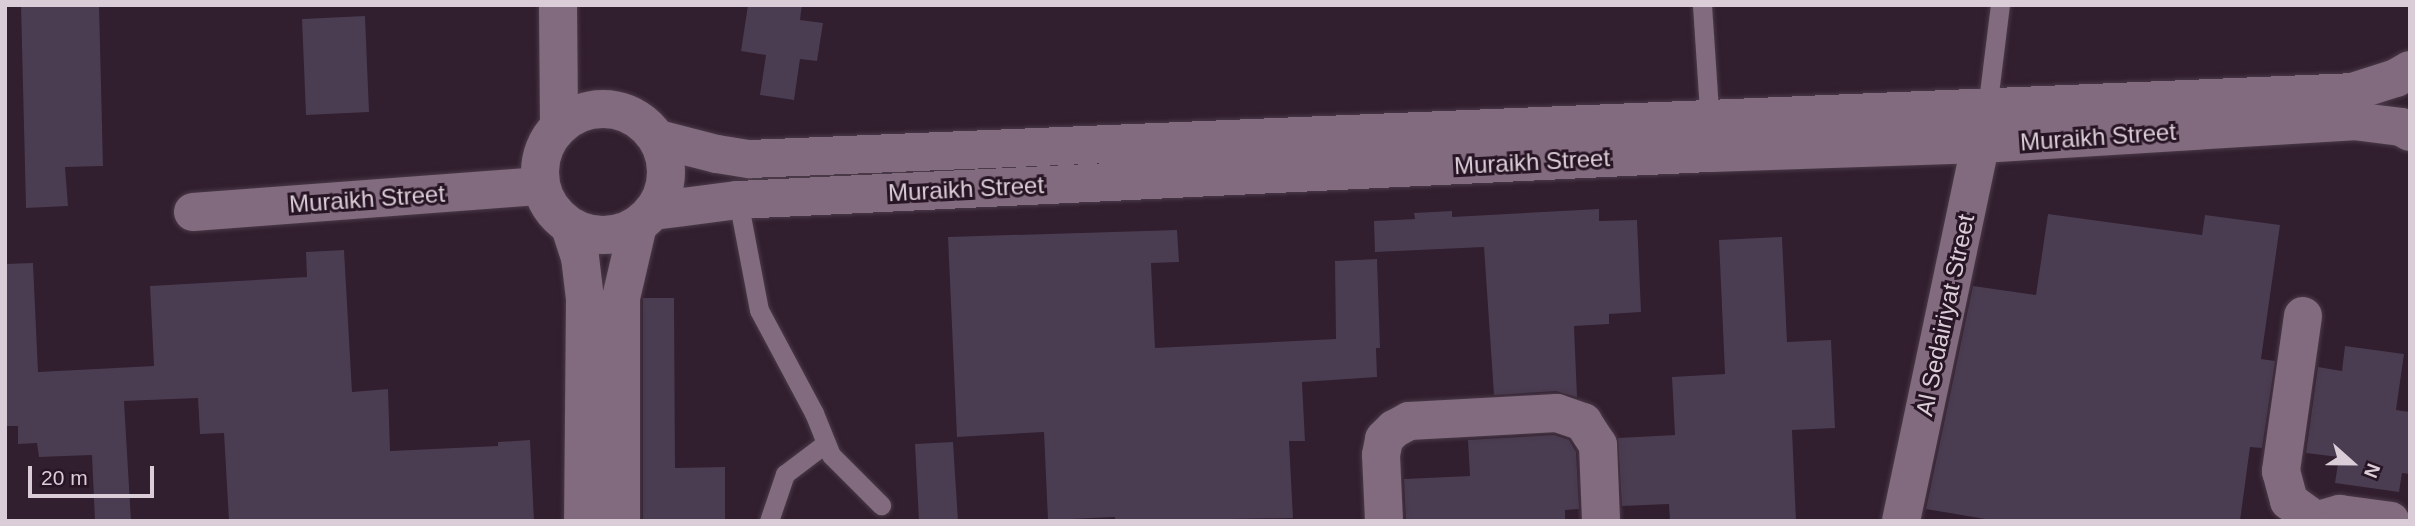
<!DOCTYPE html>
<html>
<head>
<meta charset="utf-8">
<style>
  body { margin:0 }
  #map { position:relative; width:2415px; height:526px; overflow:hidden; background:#311e2e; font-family:Helvetica,sans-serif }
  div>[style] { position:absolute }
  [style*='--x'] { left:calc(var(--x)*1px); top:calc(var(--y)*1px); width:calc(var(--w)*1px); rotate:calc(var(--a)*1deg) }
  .building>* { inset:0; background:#4a3c51 }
  .roads { filter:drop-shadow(0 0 2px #4a3a48) drop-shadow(0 0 2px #4a3a48) }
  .lane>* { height:19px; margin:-9.5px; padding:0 9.5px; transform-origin:9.5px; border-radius:9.5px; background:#826b7e }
  .street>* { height:38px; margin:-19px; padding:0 19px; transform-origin:19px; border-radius:19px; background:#826b7e }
  .street>.ring { margin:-19px; padding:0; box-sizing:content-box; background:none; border:38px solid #826b7e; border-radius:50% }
  span { translate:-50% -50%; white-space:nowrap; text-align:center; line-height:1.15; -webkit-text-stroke:6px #271424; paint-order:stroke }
  .street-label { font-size:24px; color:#dacdd7 }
  .frame { position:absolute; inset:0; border:7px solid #dacdd7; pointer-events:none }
  .north { position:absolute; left:2317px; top:428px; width:70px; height:70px; -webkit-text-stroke:5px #271424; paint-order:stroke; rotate:111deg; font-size:19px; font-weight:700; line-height:28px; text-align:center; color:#dacdd7 }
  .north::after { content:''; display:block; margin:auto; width:24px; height:32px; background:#dacdd7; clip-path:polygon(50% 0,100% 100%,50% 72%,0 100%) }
  .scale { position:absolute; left:28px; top:466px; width:126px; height:32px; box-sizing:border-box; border:4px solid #dacdd7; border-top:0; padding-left:9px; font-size:21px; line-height:24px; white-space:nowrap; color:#dacdd7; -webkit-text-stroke:5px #271424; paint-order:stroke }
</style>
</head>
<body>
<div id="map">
  <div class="building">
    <i style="clip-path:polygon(21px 5px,99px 5px,103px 166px,65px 167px,68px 206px,26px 208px)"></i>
    <i style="clip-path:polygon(748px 5px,802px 5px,800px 20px,823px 23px,817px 61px,800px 59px,794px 100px,760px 95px,766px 55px,741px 51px)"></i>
    <i style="clip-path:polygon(365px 16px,369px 112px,306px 115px,302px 19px)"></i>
    <i style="clip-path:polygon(1599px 209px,1599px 221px,1637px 220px,1641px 312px,1609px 314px,1609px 324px,1574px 326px,1577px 397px,1556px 391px,1494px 395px,1484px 247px,1375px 252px,1374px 221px,1415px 219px,1414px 213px,1452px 211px,1452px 217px)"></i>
    <i style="clip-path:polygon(2048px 214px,2202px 235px,2205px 215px,2280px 225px,2261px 359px,2275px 361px,2262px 448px,2250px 447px,2240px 521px,1997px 521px,1926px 509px,1973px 286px,2036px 295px)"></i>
    <i style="clip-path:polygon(1177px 230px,1179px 262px,1151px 263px,1155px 348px,1336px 339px,1335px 261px,1377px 259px,1380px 348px,1376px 348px,1377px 377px,1302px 382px,1305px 441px,1289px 441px,1293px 518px,1115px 521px,1115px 517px,1048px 520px,1044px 432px,957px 437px,948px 237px)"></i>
    <i style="clip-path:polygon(1782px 237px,1787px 342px,1831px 340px,1835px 428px,1792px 430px,1796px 521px,1670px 521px,1669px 504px,1622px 506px,1618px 438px,1675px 435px,1672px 377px,1725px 374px,1719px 240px)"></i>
    <i style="clip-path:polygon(344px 250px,352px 392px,388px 389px,390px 451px,498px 446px,498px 442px,530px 440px,534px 521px,229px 521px,224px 433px,200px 434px,198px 398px,124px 401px,131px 521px,95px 521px,92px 455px,39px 457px,37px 443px,18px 444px,18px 426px,5px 426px,5px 264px,33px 263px,38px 372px,154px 366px,150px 286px,307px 277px,306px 252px)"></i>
    <i style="clip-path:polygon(643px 298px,674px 298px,675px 468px,725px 467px,725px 521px,643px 521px)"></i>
    <i style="clip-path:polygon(2345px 346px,2404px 354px,2396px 410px,2410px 412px,2410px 474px,2402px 473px,2399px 492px,2335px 483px,2339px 457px,2306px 453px,2318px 367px,2342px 371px)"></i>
    <i style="clip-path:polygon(1554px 435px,1569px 440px,1576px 452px,1579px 509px,1565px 510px,1565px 521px,1406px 521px,1404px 479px,1470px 476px,1468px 440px)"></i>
    <i style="clip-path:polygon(953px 442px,958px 521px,919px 521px,915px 444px)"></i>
  </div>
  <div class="roads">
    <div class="lane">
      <i style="--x:1702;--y:5;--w:119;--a:86.2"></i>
      <i style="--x:1987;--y:109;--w:105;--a:-82.9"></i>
      <i style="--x:738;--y:200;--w:112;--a:79.2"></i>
      <i style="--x:759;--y:310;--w:117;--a:61.9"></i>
      <i style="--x:814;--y:413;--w:45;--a:68"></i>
      <i style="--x:831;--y:455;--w:71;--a:45"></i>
      <i style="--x:769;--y:521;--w:50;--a:-71.2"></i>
      <i style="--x:785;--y:474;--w:51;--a:-37.1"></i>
    </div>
    <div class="street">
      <i style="--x:558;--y:5;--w:121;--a:89.5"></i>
      <i class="ring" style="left:540px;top:109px;width:88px;height:88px"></i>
      <i style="--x:658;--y:139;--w:61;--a:14.3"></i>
      <i style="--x:717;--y:154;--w:33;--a:9"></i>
      <i style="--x:750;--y:159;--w:1603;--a:-2.39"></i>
      <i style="--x:2352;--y:92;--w:46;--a:-17.7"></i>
      <i style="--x:2396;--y:78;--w:16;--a:-30"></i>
      <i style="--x:653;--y:211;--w:86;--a:-7.4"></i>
      <i style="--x:738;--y:200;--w:974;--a:-2.77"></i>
      <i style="--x:1711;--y:153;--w:270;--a:-1.9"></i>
      <i style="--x:1981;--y:144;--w:373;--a:-3.5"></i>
      <i style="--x:2353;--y:121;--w:48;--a:7.1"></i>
      <i style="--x:2401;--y:127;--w:10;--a:29"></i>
      <i style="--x:193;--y:212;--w:349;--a:-4.3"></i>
      <i style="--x:570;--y:227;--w:32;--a:72"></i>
      <i style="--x:580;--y:257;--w:42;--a:83.2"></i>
      <i style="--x:585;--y:299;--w:222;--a:90.5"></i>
      <i style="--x:2303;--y:316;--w:157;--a:98.1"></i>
      <i style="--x:2281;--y:471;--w:31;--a:75"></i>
      <i style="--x:2289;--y:501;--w:32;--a:36"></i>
      <i style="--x:621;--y:521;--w:223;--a:-90"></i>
      <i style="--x:621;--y:298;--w:75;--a:-76.9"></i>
      <i style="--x:1384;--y:521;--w:66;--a:-92.6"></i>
      <i style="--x:1381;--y:455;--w:16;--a:-79"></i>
      <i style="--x:1384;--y:439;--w:14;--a:-45"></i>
      <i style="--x:1394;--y:429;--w:17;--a:-28"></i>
      <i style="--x:1409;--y:421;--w:148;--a:-3.1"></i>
      <i style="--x:1557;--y:413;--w:28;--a:19"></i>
      <i style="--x:1583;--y:422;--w:27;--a:57"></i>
      <i style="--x:1598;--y:445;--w:76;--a:87.7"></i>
      <i style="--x:1901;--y:521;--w:409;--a:-78.1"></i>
      <i style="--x:2315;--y:521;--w:26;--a:-16"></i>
      <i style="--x:2340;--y:514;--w:51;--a:7.8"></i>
    </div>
  </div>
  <div class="street-label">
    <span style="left:2098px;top:137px;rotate:-4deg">Muraikh Street</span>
    <span style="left:1532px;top:162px;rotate:-3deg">Muraikh Street</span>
    <span style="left:966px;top:189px;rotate:-3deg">Muraikh Street</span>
    <span style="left:367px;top:199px;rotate:-4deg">Muraikh Street</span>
    <span style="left:1945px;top:315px;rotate:-78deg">Al Sedairiyat Street</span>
  </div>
  <div class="frame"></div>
  <div class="north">N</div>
  <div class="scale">20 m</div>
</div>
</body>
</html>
